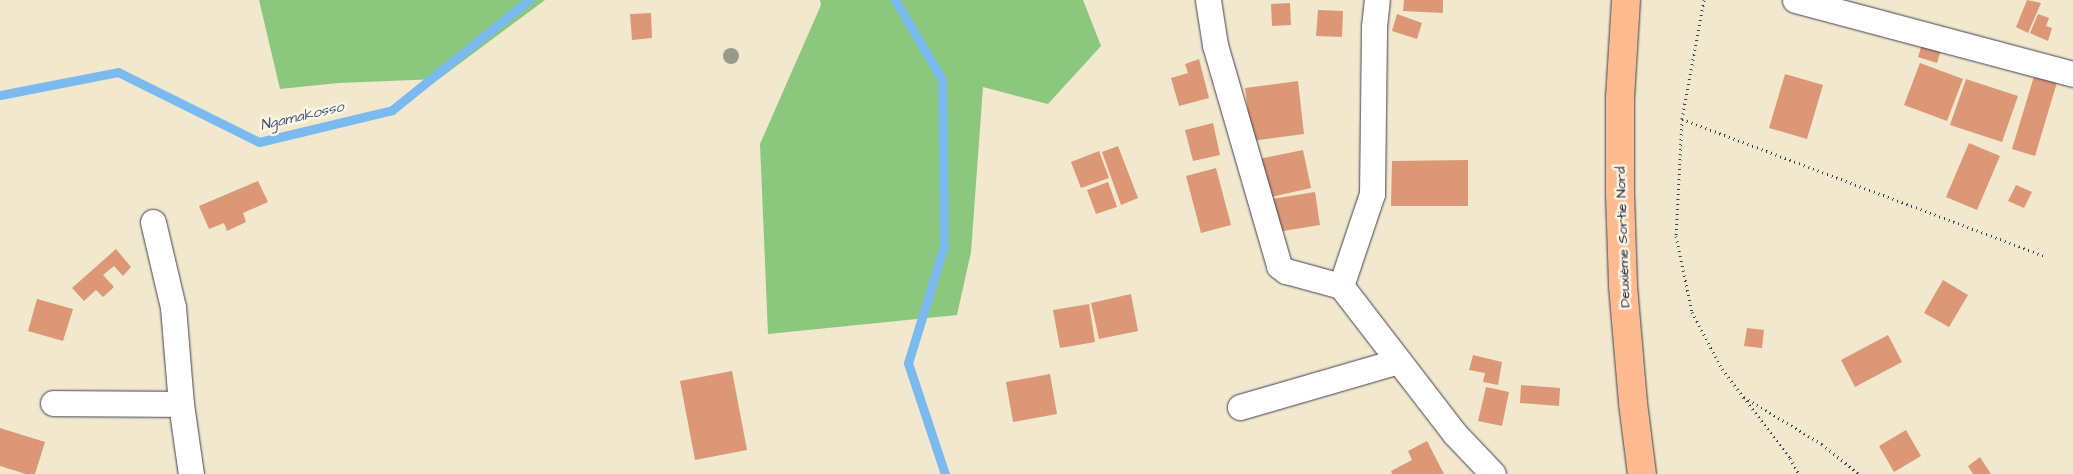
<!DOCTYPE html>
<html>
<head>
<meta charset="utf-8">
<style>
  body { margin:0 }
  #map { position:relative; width:2073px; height:474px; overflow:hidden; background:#f2e8cd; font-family:"Architects Daughter",sans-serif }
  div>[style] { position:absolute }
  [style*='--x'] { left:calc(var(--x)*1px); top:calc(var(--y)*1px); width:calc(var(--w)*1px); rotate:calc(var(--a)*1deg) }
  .green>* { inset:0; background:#8bc77d }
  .stream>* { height:9px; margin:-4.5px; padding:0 4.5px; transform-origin:4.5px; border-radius:4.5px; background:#7abaef }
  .building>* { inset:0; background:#dc9777 }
  .path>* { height:3px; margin-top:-1.5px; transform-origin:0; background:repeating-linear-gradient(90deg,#414051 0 1px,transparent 0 5px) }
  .roads { filter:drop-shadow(0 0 1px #414051) drop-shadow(0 0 1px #414051) }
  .street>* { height:25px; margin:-12.5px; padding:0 12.5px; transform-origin:12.5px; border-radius:12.5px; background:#fff }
  .primary>* { height:28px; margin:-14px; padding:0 14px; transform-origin:14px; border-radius:14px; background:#fcba8e }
  .trees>* { width:16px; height:16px; margin:-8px; border-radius:50%; background:#949b89 }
  span { translate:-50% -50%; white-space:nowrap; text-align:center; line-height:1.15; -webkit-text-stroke:5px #fcf5e5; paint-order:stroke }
  .street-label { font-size:14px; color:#22223b }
  .water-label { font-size:15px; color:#41577a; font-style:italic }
</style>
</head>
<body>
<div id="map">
  <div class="green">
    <i style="clip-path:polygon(259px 0,545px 0,439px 79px,338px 83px,280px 89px)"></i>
    <i style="clip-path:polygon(820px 0,1083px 0,1101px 46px,1048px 104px,983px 87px,971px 252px,957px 315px,768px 334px,760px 144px,821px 5px)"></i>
  </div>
  <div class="stream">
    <i style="--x:895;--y:0;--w:92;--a:59.3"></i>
    <i style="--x:942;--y:79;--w:167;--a:89.3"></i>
    <i style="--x:944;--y:246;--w:122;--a:107.1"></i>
    <i style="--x:908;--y:363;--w:117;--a:71.6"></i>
    <i style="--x:0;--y:95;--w:120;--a:-11"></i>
    <i style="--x:118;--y:72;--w:157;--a:26.4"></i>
    <i style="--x:259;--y:142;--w:137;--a:-13.5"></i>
    <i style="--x:392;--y:110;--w:176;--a:-38.8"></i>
  </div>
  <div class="building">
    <i style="clip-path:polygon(1404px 0,1443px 0,1443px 13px,1403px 11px)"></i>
    <i style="clip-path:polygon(2027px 0,2041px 3px,2028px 33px,2016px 27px)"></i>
    <i style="clip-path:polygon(1290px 3px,1291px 25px,1272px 26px,1271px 4px)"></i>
    <i style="clip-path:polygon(1318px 10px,1343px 11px,1342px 37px,1316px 36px)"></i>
    <i style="clip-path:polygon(651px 13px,652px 38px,632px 40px,630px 14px)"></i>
    <i style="clip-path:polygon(1397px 14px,1422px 23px,1417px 39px,1392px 31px)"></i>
    <i style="clip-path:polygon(2038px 14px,2049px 18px,2046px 26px,2052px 28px,2048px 41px,2030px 33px)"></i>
    <i style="clip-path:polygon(1922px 44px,1941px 50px,1937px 63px,1918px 57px)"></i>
    <i style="clip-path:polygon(1199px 59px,1209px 98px,1179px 106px,1171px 78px,1188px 73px,1185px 64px)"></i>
    <i style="clip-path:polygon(1920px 63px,1963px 79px,1947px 121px,1904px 105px)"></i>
    <i style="clip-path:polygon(2035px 73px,2058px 79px,2035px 156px,2012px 149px)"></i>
    <i style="clip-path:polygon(1785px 74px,1823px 85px,1807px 139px,1769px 128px)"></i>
    <i style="clip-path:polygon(1966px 79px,2018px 96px,2002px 142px,1950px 125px)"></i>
    <i style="clip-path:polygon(1298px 81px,1304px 134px,1252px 141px,1245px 88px)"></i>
    <i style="clip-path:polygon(1213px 123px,1220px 155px,1193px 161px,1185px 130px)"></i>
    <i style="clip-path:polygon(1969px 143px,2000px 156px,1977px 210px,1946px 197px)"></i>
    <i style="clip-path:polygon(1118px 146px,1138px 198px,1121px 205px,1102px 152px)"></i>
    <i style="clip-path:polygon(1303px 150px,1311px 188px,1267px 198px,1259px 159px)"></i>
    <i style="clip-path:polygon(1099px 151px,1109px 178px,1081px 188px,1071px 162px)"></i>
    <i style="clip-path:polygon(1468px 160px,1468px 206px,1391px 206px,1392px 161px)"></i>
    <i style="clip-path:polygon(1216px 168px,1231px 225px,1201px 233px,1186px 176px)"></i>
    <i style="clip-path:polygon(258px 181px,268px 202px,243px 213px,246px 222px,227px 231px,224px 223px,209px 229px,199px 206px)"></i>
    <i style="clip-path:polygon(1108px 182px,1117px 207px,1096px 214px,1087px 190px)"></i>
    <i style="clip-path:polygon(2016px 185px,2032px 192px,2024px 208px,2008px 201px)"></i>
    <i style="clip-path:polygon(1315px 192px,1320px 225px,1271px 233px,1266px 200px)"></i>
    <i style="clip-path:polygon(116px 249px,131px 267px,123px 276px,114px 266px,103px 275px,114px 287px,103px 297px,96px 290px,84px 301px,72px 288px)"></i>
    <i style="clip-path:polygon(1943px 280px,1968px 295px,1949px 327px,1924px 313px)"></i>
    <i style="clip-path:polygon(1131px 294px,1138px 331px,1099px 339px,1091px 303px)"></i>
    <i style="clip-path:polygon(37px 299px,73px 309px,63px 341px,28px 331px)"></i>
    <i style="clip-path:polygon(1089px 304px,1095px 342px,1060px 348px,1053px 310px)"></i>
    <i style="clip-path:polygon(1747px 328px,1764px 330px,1762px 348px,1744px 346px)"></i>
    <i style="clip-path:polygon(1888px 335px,1902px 362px,1855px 387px,1841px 360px)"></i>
    <i style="clip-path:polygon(1473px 355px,1502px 362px,1498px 385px,1483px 382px,1485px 373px,1469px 370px)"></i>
    <i style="clip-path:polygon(732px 371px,747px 450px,695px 460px,680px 381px)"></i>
    <i style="clip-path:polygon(1050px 374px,1057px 414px,1013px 422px,1006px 382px)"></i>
    <i style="clip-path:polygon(1521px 385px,1560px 388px,1559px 406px,1520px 403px)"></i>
    <i style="clip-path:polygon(1486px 387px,1509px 392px,1502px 426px,1478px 421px)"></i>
    <i style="clip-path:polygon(0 428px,45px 442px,35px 474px,26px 474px,0 466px)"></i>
    <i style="clip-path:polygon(1906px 430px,1921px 456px,1894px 472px,1879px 446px)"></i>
    <i style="clip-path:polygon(1427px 441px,1444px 474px,1392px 474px,1391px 471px,1412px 460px,1408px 451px)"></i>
    <i style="clip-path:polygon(1980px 457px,1991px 474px,1973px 474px,1968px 466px)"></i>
  </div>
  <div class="path">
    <i style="--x:1704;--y:0;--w:121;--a:100.5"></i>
    <i style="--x:1682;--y:119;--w:117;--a:92.9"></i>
    <i style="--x:1676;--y:236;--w:78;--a:78.1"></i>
    <i style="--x:1692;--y:312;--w:64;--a:62.2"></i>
    <i style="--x:1722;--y:369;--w:112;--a:52.6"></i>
    <i style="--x:1790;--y:458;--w:18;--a:61"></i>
    <i style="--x:1682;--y:119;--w:387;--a:20.7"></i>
    <i style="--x:1744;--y:397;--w:91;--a:31.1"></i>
    <i style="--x:1822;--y:444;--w:48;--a:39"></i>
  </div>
  <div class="roads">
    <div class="street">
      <i style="--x:1208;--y:0;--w:46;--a:81.2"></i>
      <i style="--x:1215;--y:45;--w:230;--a:73.8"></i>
      <i style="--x:1279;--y:266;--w:9;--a:36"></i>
      <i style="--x:1286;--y:271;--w:57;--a:15.3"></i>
      <i style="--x:1341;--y:286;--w:187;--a:52.4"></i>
      <i style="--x:1455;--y:434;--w:55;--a:46.5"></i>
      <i style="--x:1795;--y:0;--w:288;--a:14.9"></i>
      <i style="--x:153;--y:222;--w:87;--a:76.8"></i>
      <i style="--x:173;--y:307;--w:97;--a:85.3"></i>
      <i style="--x:181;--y:404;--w:71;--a:81.9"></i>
      <i style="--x:1341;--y:286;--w:97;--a:-71.4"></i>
      <i style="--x:1372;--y:194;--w:167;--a:-89.3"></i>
      <i style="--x:1374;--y:27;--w:27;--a:-84"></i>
      <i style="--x:53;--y:403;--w:128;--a:0.4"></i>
      <i style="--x:1240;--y:407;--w:165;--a:-16.2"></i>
    </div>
    <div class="primary">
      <i style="--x:1626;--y:0;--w:98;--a:93.5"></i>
      <i style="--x:1620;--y:98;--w:96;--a:90"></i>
      <i style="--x:1620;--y:194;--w:92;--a:88.1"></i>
      <i style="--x:1623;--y:286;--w:117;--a:85.1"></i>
      <i style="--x:1633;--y:403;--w:72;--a:82.8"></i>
    </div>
  </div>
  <div class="trees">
    <i style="left:731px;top:56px"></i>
  </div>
  <div class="street-label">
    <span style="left:1623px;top:237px;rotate:-92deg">Deuxième Sortie Nord</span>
  </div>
  <div class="water-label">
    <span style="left:302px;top:116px;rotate:-13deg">Ngamakosso</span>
  </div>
</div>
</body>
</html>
